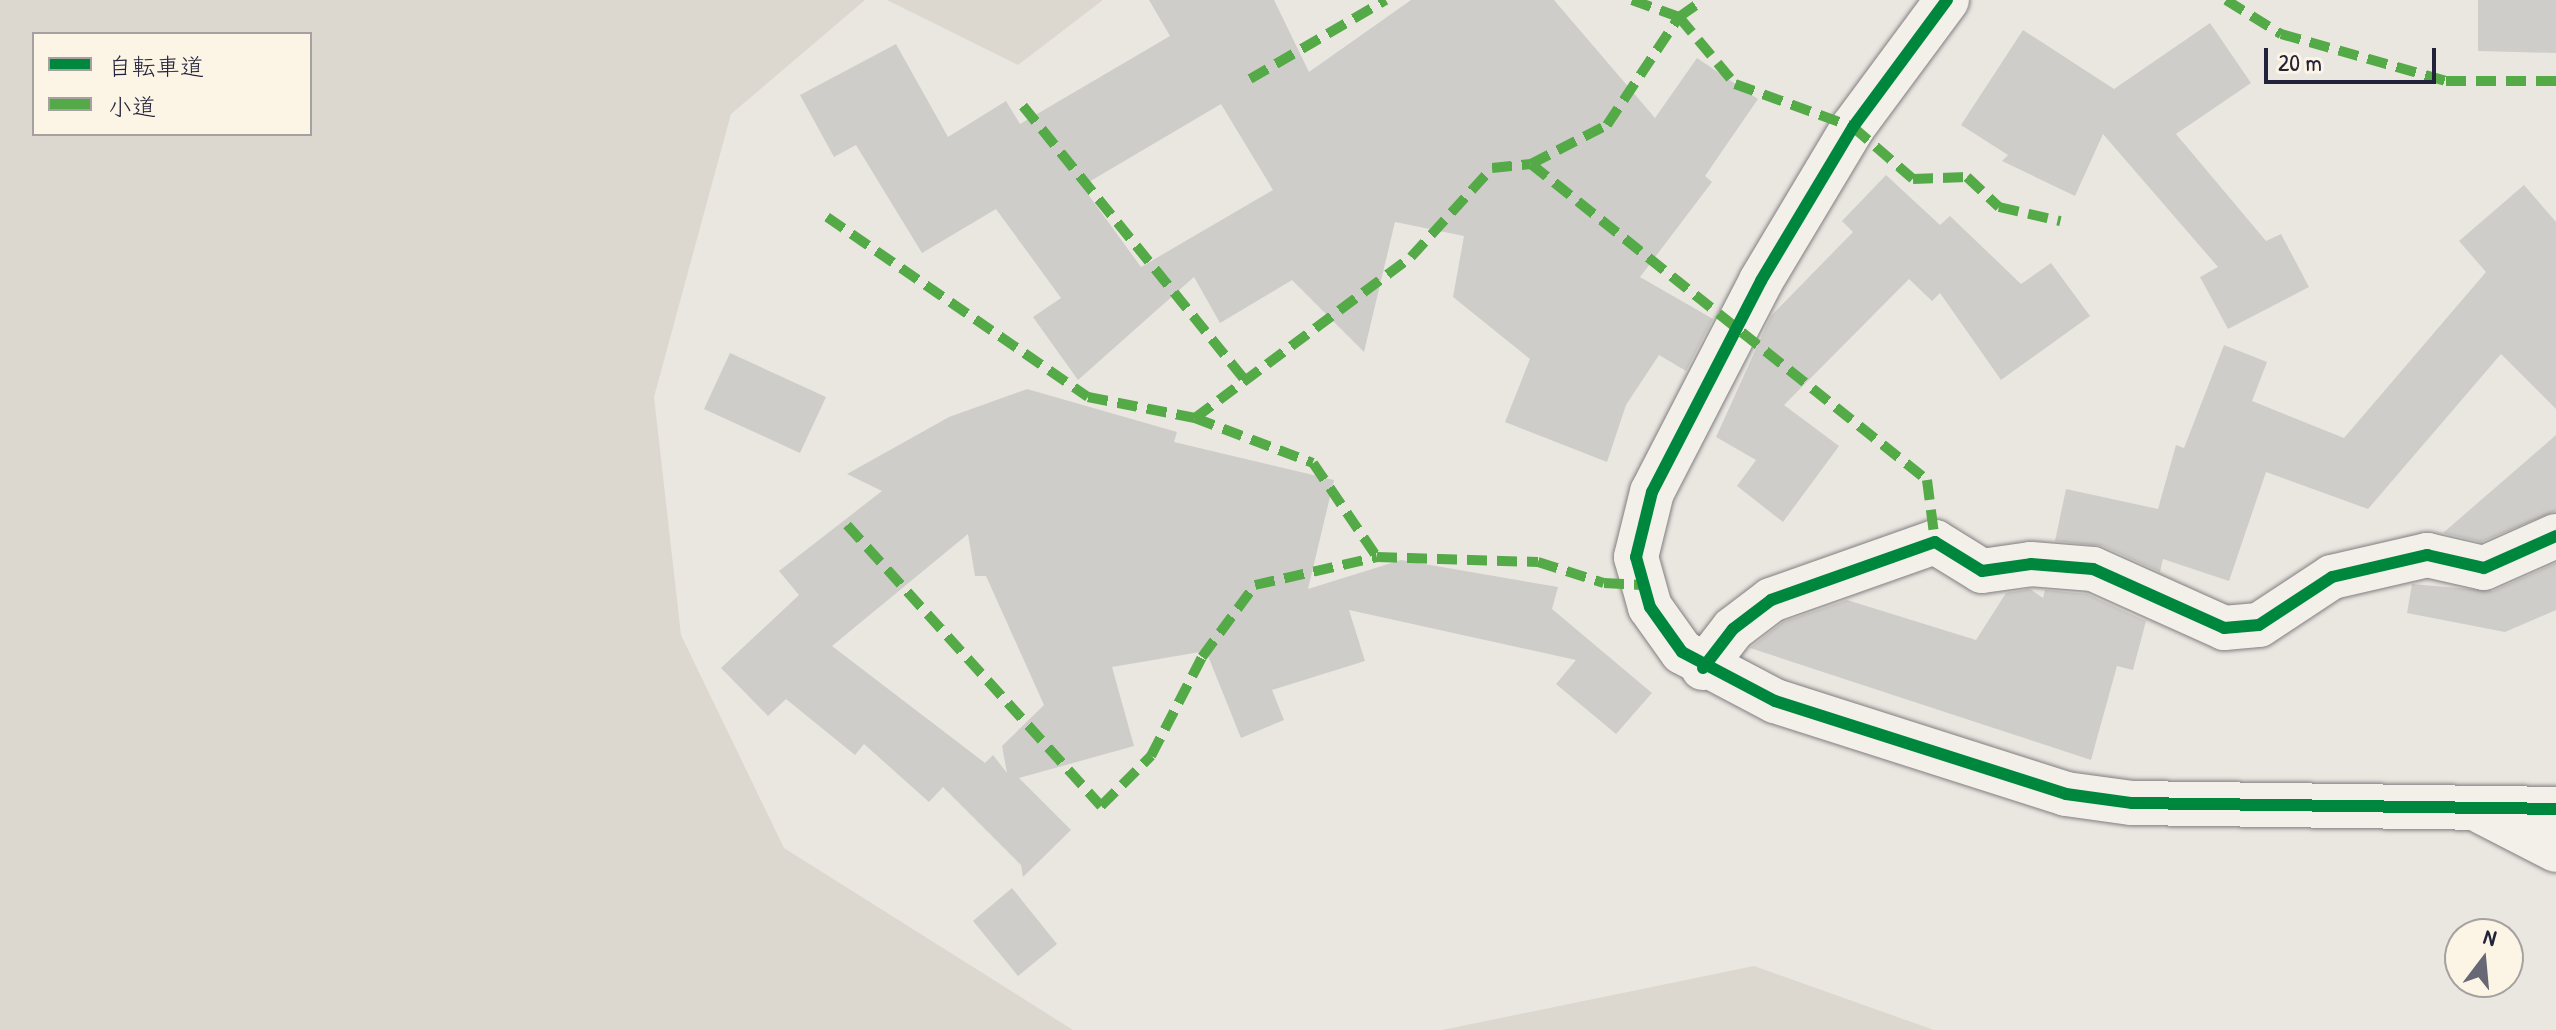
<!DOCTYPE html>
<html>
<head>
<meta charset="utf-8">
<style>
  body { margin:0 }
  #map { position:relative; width:2556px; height:1030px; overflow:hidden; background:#eae7e0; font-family:"Patrick Hand","Klee One",sans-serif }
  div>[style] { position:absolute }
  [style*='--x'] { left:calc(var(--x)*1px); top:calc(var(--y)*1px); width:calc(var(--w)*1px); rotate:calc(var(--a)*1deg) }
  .green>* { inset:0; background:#dcd8d0 }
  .building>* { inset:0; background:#cfcdc9 }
  .roads { filter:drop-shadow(0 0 2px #807f81) drop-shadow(0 0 2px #807f81) }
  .minor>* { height:44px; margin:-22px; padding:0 22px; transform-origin:22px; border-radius:22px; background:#f3f0ea }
  .quiet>* { height:10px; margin-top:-5px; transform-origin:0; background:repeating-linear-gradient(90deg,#53aa46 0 20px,transparent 0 30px) }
  .cycleway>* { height:12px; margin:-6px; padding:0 6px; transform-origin:6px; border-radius:6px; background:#00873e }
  span { translate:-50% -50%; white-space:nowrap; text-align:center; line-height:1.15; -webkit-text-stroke:7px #fcf5e5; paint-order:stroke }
  .legend { position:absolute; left:32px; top:32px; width:280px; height:104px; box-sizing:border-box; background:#fcf5e5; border:2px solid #a5a1a1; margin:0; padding:10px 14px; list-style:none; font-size:24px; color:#22223b }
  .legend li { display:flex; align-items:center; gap:16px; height:40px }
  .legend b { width:40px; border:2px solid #a5a1a1 }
  .north { position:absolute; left:2444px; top:918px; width:80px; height:80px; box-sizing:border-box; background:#fcf5e5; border:2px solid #a5a1a1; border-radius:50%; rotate:16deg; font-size:22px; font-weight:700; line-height:32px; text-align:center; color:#22223b }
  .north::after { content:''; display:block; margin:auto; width:28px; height:36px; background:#686775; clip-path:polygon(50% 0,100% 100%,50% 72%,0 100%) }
  .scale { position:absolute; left:2264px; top:48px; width:172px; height:36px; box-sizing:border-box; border:4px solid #22223b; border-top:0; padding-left:10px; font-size:24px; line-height:28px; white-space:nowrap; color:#22223b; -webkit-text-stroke:6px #fcf5e5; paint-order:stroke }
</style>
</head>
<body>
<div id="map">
  <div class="green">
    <i style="clip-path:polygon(evenodd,0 0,865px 0,731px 114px,654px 397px,681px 635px,784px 848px,1073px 1030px,0 1030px,0 0,34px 34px,310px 34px,310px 134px,34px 134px,34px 34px)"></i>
    <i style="clip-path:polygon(887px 0,1103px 0,1018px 65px)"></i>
    <i style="clip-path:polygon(1754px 966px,1934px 1030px,1442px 1030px)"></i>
  </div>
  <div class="building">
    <i style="clip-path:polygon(evenodd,1149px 0,1274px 0,1309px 72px,1411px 0,1554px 0,1655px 118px,1697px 58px,1758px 99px,1705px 176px,1712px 182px,1640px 277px,1713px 319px,1686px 371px,1659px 355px,1626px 405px,1607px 462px,1505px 422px,1530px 359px,1453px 297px,1464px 236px,1395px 222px,1364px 352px,1292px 280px,1220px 323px,1194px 277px,1078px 380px,1033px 317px,1061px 298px,996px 209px,922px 253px,856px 145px,834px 157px,800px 95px,896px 44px,948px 137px,1006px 101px,1020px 124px,1170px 36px,1149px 0,1221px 104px,1273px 190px,1141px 267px,1082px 186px,1221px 104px)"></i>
    <i style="clip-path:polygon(2478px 0,2556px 0,2556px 53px,2478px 51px)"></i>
    <i style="clip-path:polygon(2210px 23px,2251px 83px,2176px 134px,2266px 241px,2281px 234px,2309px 287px,2228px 329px,2200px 277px,2218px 267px,2103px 134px,2075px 196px,2002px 161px,2008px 155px,1961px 125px,2023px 30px,2114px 89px)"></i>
    <i style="clip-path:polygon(1886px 175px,1940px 225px,1950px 216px,2021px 284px,2051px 263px,2090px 316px,2001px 380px,1940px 293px,1932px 301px,1909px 279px,1784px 405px,1839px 446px,1783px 522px,1737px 486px,1756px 460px,1716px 437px,1771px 316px,1853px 232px,1842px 221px)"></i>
    <i style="clip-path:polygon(2524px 185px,2556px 222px,2556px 409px,2501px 354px,2368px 509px,2266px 472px,2229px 581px,2163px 559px,2160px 572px,2103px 546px,2055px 541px,2066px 489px,2158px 509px,2176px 445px,2184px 448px,2224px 345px,2267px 362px,2252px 401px,2344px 438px,2486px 272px,2459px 241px)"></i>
    <i style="clip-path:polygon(730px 353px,826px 397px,800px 453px,704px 409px)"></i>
    <i style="clip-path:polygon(evenodd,1027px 389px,1177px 432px,1174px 442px,1334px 480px,1308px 589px,1401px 560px,1558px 587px,1552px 609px,1652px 693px,1616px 734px,1556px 684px,1576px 660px,1349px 610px,1365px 661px,1272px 690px,1284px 720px,1241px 738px,1206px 651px,1112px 667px,1134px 746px,1019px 778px,1071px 830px,1023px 877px,1021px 865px,943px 787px,929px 802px,864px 744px,855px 755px,786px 699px,768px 716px,721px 668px,799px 595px,779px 571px,882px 491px,847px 474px,949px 417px,1027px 389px,968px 534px,975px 576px,986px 576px,1044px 705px,1002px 746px,1007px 773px,993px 755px,985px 763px,832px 646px,968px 534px)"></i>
    <i style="clip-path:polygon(2556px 435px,2556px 511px,2481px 542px,2443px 533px)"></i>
    <i style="clip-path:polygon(2556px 563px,2556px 610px,2505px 632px,2407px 613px,2412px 584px,2493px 591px)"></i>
    <i style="clip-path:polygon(2030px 589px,2043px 598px,2045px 590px,2087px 594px,2146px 621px,2133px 670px,2117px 666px,2091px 760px,1750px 648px,1783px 622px,1847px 600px,1976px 640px,2006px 593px)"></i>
    <i style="clip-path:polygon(1012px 888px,1057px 944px,1018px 976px,973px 921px)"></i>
  </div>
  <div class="roads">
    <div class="minor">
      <i style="--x:1947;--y:0;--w:158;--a:126.5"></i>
      <i style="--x:1853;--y:127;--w:179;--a:120.9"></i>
      <i style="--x:1761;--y:281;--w:237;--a:117.3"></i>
      <i style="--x:1652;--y:492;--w:67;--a:103.8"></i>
      <i style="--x:1636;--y:557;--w:52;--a:74.4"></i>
      <i style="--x:1650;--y:607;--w:55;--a:54.6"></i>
      <i style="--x:1682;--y:652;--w:105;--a:27.8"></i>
      <i style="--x:1775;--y:701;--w:305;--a:17.7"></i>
      <i style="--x:2066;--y:794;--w:67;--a:7.8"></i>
      <i style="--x:2132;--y:803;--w:424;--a:0.8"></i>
      <i style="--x:1703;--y:668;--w:49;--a:-52.4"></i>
      <i style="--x:1733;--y:629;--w:48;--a:-37.3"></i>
      <i style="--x:1771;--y:600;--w:174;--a:-19.5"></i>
      <i style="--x:1935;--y:542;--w:55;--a:31.7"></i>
      <i style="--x:1982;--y:571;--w:49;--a:-8.1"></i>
      <i style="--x:2031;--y:564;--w:62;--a:4.6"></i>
      <i style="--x:2093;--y:569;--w:144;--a:24.2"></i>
      <i style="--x:2224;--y:628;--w:35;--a:-5"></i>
      <i style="--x:2259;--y:625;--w:87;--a:-33.3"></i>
      <i style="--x:2332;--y:577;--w:98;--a:-13"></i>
      <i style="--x:2427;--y:555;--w:58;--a:12.8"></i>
      <i style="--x:2484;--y:568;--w:79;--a:-24"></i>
      <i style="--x:2482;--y:812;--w:83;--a:27.2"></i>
    </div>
  </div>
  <div class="quiet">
    <i style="--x:1632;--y:0;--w:50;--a:19.9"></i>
    <i style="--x:1679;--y:17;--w:87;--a:50.1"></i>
    <i style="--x:1735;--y:84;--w:126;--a:20"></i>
    <i style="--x:1853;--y:127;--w:79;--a:40.9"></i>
    <i style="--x:1913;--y:179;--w:54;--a:-2.1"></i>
    <i style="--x:1967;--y:177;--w:44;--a:43.2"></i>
    <i style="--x:1999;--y:207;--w:63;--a:12.9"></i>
    <i style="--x:2226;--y:0;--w:65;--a:31.7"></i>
    <i style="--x:2281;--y:34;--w:172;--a:15.9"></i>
    <i style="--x:2446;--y:81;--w:110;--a:0"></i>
    <i style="--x:1250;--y:79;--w:157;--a:-30.2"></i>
    <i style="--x:1023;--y:106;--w:354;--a:51"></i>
    <i style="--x:1531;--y:164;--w:507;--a:38.59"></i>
    <i style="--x:1927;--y:480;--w:63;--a:82.6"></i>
    <i style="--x:827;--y:217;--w:317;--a:34.6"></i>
    <i style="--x:1088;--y:397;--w:109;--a:11.1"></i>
    <i style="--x:1195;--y:418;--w:126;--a:20.9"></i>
    <i style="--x:1313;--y:463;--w:114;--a:55.8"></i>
    <i style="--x:1195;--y:418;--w:269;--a:-36.7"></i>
    <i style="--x:1411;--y:257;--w:120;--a:-47.7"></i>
    <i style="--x:1492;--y:168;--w:39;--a:-6"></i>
    <i style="--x:1531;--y:164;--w:85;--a:-27.2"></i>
    <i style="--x:1607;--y:125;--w:130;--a:-56.3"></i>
    <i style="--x:1679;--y:17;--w:29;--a:-35"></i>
    <i style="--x:847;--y:525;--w:379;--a:47.9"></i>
    <i style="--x:1101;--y:806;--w:71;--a:-45"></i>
    <i style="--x:1151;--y:756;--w:111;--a:-62.7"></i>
    <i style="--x:1202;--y:657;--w:89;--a:-53.6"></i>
    <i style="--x:1255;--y:585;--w:125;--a:-12.9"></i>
    <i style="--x:1377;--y:557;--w:161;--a:1.8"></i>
    <i style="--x:1538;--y:562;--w:69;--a:17.7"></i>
    <i style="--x:1604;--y:583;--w:38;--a:3"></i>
  </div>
  <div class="cycleway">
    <i style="--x:1947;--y:0;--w:158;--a:126.5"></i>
    <i style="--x:1853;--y:127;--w:179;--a:120.9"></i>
    <i style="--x:1761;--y:281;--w:237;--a:117.3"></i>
    <i style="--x:1652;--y:492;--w:67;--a:103.8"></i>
    <i style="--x:1636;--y:557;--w:52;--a:74.4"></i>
    <i style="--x:1650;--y:607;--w:55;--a:54.6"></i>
    <i style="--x:1682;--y:652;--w:105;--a:27.8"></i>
    <i style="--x:1775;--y:701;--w:305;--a:17.7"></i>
    <i style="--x:2066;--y:794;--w:67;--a:7.8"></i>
    <i style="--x:2132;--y:803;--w:424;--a:0.8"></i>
    <i style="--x:1703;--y:668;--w:49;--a:-52.4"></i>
    <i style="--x:1733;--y:629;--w:48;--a:-37.3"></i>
    <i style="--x:1771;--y:600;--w:174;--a:-19.5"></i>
    <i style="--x:1935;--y:542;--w:55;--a:31.7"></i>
    <i style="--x:1982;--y:571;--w:49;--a:-8.1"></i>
    <i style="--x:2031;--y:564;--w:62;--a:4.6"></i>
    <i style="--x:2093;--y:569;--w:144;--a:24.2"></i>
    <i style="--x:2224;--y:628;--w:35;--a:-5"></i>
    <i style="--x:2259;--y:625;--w:87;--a:-33.3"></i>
    <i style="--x:2332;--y:577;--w:98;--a:-13"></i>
    <i style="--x:2427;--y:555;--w:58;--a:12.8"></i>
    <i style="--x:2484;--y:568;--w:79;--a:-24"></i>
  </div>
  <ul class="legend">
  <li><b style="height:10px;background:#00873e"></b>自転車道</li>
  <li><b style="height:10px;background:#53aa46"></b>小道</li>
  </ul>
  <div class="north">N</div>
  <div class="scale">20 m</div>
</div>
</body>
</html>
